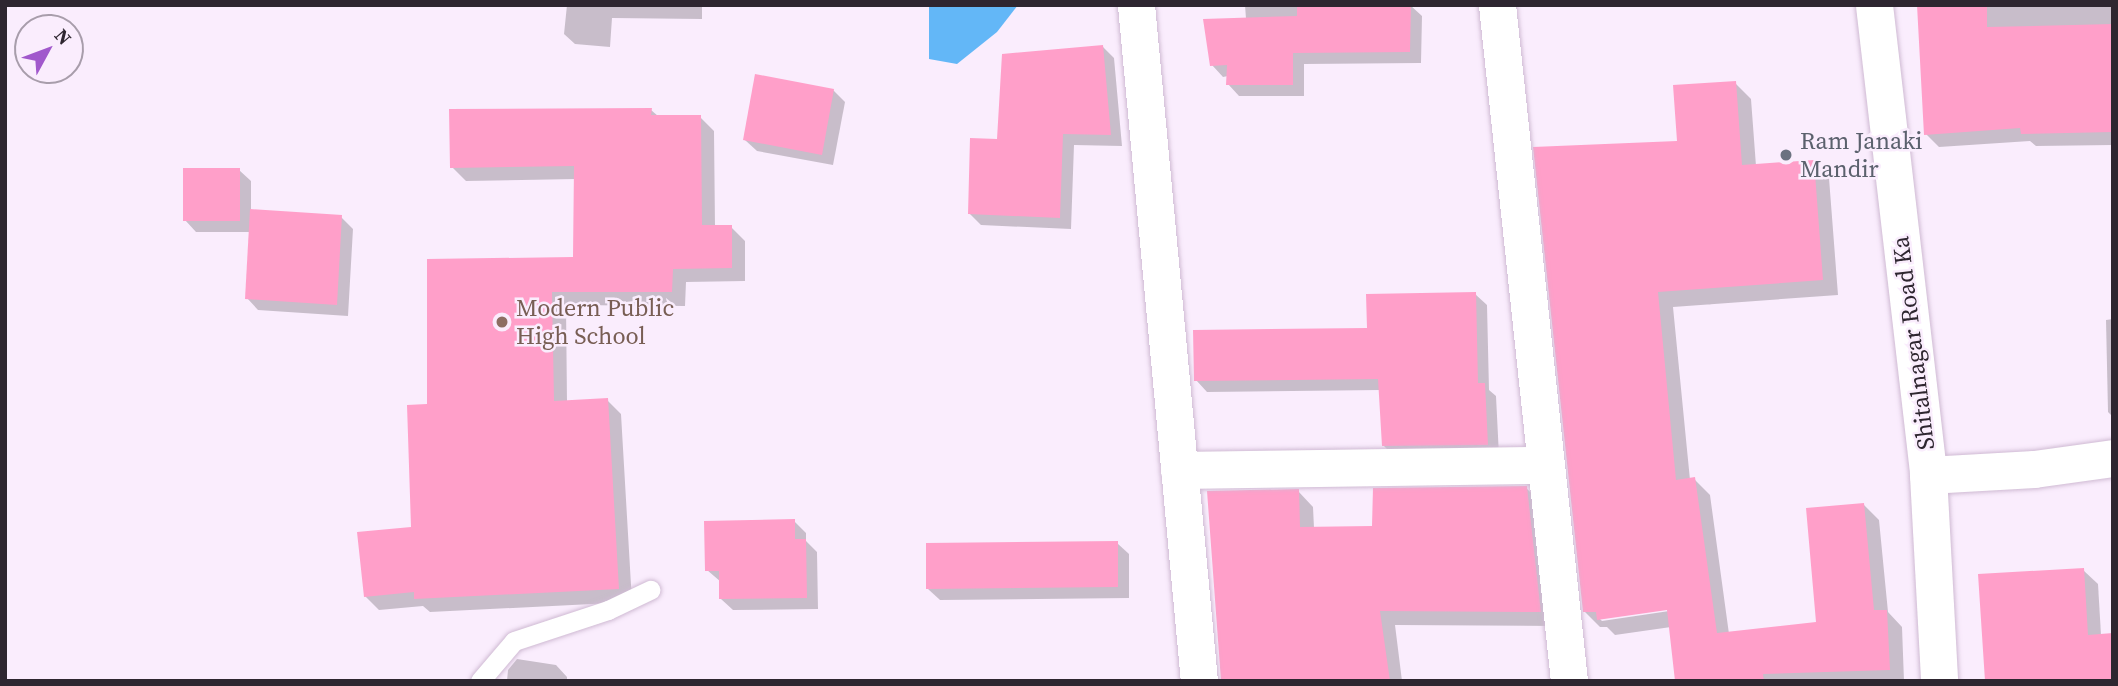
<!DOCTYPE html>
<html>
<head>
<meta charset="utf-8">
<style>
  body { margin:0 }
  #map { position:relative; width:2118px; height:686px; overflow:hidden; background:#faedfd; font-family:"Source Serif 4",serif }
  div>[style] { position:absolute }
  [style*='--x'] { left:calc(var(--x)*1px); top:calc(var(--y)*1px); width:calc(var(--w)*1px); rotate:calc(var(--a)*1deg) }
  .water>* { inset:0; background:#63b7f7 }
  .shadow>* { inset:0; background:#0003 }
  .building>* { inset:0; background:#ff9fc9 }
  .roads { filter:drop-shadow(0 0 2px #cfbad3) drop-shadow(0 0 2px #cfbad3) }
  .lane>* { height:19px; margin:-9.5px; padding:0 9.5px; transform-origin:9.5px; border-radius:9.5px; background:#fff }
  .street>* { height:37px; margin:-18.5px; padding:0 18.5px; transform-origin:18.5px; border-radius:18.5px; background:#fff }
  .dots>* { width:19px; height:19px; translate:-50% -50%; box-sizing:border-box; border:4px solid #faedfd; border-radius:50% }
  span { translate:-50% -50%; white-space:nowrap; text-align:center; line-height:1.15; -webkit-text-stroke:5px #faedfd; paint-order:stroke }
  .worship-label { font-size:24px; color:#5b616d }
  .left { translate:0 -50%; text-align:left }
  .education-label { font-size:24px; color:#785e54 }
  .street-label { font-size:24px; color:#2e2630 }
  .frame { position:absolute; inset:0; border:7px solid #2e2630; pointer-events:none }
  .north { position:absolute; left:14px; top:14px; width:70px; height:70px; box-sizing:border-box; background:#faedfd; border:2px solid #a89dab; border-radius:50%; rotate:49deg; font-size:19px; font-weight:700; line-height:28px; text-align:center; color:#2e2630 }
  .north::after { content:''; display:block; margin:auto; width:24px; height:32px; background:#a158cc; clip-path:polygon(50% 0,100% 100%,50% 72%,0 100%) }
</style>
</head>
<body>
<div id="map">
  <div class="water">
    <i style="clip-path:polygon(929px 5px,1018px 5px,997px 32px,957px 64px,929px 59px)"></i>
  </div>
  <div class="shadow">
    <i style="clip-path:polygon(567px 5px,702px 5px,702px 19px,612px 18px,610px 47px,575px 44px,564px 34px)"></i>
    <i style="clip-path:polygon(1245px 5px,1410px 5px,1422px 16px,1421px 63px,1304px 64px,1304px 96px,1239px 96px,1228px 84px,1228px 76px,1223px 77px,1212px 65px,1246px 19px)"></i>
    <i style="clip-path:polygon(1919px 5px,2113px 5px,2113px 145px,2036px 146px,2030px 141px,1939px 147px,1926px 134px)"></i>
    <i style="clip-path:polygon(1103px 47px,1114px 58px,1122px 146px,1074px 145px,1071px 229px,981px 225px,969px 213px,999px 141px)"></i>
    <i style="clip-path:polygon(evenodd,1735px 83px,1751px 99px,1756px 166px,1813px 162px,1829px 178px,1838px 295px,1673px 307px,1690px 480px,1694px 479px,1710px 495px,1729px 634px,1818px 624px,1863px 504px,1879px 520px,1888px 612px,1902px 627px,1904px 681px,1677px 681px,1671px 627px,1615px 635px,1607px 627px,1600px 627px,1584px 611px,1679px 143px,1735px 83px,1676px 607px,1676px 610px,1602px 621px,1599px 618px,1676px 607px)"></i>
    <i style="clip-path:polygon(833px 90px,845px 102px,833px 165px,757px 151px,745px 140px)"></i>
    <i style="clip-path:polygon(651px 110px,658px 116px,700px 117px,714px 131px,715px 227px,731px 227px,745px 241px,745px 281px,686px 282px,685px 306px,566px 305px,567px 402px,607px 400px,621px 414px,632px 602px,430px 612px,423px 606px,379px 610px,365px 596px,413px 528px,429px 406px,575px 259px,576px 179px,466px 181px,452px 167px)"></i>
    <i style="clip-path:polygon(239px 170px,251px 181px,251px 211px,341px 217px,353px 229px,348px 316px,258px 310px,247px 298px,251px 232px,196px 232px,185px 220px)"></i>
    <i style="clip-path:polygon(1475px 294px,1487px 305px,1489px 390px,1496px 396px,1499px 456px,1395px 457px,1383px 445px,1381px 390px,1207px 392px,1196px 380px,1369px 330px)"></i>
    <i style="clip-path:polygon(2113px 319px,2113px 417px,2108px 412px,2106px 320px)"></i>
    <i style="clip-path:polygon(1526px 488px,1542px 503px,1555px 626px,1395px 625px,1402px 681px,1223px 681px,1298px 491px,1313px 507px,1314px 528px,1374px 528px)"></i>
    <i style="clip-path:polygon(794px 521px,806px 533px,806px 541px,817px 552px,818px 609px,733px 610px,721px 599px,721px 582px,707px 570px)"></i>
    <i style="clip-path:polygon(1117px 543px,1129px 554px,1129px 598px,940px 600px,928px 589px)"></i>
    <i style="clip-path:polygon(2083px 570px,2098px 584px,2101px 635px,1986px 681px)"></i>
    <i style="clip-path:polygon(517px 659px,556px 665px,567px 677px,567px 681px,507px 681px,508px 670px)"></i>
  </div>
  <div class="building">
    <i style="clip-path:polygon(1297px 5px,1411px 5px,1410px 52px,1293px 53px,1293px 85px,1226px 85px,1227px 65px,1210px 66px,1203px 19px,1297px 16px)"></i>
    <i style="clip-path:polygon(1917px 5px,1987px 5px,1987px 27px,2113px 24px,2113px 132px,2021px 134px,2020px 128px,1924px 135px)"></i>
    <i style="clip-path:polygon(1103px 45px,1111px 135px,1063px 134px,1060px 218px,968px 214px,970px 138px,997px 139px,1002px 54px)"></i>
    <i style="clip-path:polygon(755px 74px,834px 89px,822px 155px,743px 140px)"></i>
    <i style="clip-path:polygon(1736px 81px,1742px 165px,1814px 160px,1823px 280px,1658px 292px,1676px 480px,1695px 477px,1717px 633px,1816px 622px,1806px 508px,1864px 503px,1874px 610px,1887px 610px,1890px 670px,1763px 674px,1764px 681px,1675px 681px,1667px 610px,1597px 620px,1596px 612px,1583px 612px,1533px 147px,1677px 141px,1673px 85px)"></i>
    <i style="clip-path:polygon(652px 108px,651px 115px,701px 115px,702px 225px,732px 225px,732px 268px,673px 269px,672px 292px,552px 292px,554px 401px,608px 398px,619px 589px,414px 599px,414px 592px,364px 597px,357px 532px,411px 527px,407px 405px,427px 404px,427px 259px,573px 257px,574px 166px,450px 168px,449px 109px)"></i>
    <i style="clip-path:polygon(183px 168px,240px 168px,240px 221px,183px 221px)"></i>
    <i style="clip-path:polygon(250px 209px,342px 215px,337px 305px,245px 299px)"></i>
    <i style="clip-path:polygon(1476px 292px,1478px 383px,1485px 383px,1488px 445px,1382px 446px,1378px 379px,1194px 381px,1193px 330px,1367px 328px,1366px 294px)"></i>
    <i style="clip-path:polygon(1527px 486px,1541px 612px,1380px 611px,1390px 681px,1221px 681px,1207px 491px,1299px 489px,1300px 527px,1372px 526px,1373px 488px)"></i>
    <i style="clip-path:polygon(795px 519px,795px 539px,806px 539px,807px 598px,719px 599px,719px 571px,705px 571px,704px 521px)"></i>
    <i style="clip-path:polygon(1118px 541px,1118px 587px,926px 589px,926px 543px)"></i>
    <i style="clip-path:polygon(2084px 568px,2088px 635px,2113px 633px,2113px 681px,1985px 681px,1978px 574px)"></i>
  </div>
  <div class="roads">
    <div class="lane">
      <i style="--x:480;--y:681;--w:52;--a:-49.6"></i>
      <i style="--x:514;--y:641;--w:99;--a:-18.3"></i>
      <i style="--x:608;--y:610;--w:47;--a:-25.5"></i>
    </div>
    <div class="street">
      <i style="--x:1136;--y:5;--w:679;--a:84.68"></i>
      <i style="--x:1497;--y:5;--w:680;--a:83.92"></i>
      <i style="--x:1874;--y:5;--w:473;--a:83.4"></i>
      <i style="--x:1928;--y:475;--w:206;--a:86.9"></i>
      <i style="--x:1179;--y:470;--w:367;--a:-0.8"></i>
      <i style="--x:1928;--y:475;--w:106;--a:-3.2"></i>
      <i style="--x:2034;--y:469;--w:80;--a:-7.9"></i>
    </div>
  </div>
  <div class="dots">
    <i style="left:1786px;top:155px;background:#6b7280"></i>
    <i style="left:502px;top:322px;background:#8d6e63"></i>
  </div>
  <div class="worship-label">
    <span class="left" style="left:1800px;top:155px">Ram Janaki<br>Mandir</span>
  </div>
  <div class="education-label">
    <span class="left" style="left:516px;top:322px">Modern Public<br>High School</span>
  </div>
  <div class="street-label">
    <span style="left:1913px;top:343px;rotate:-97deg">Shitalnagar Road Ka</span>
  </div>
  <div class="frame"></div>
  <div class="north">N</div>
</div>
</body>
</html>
